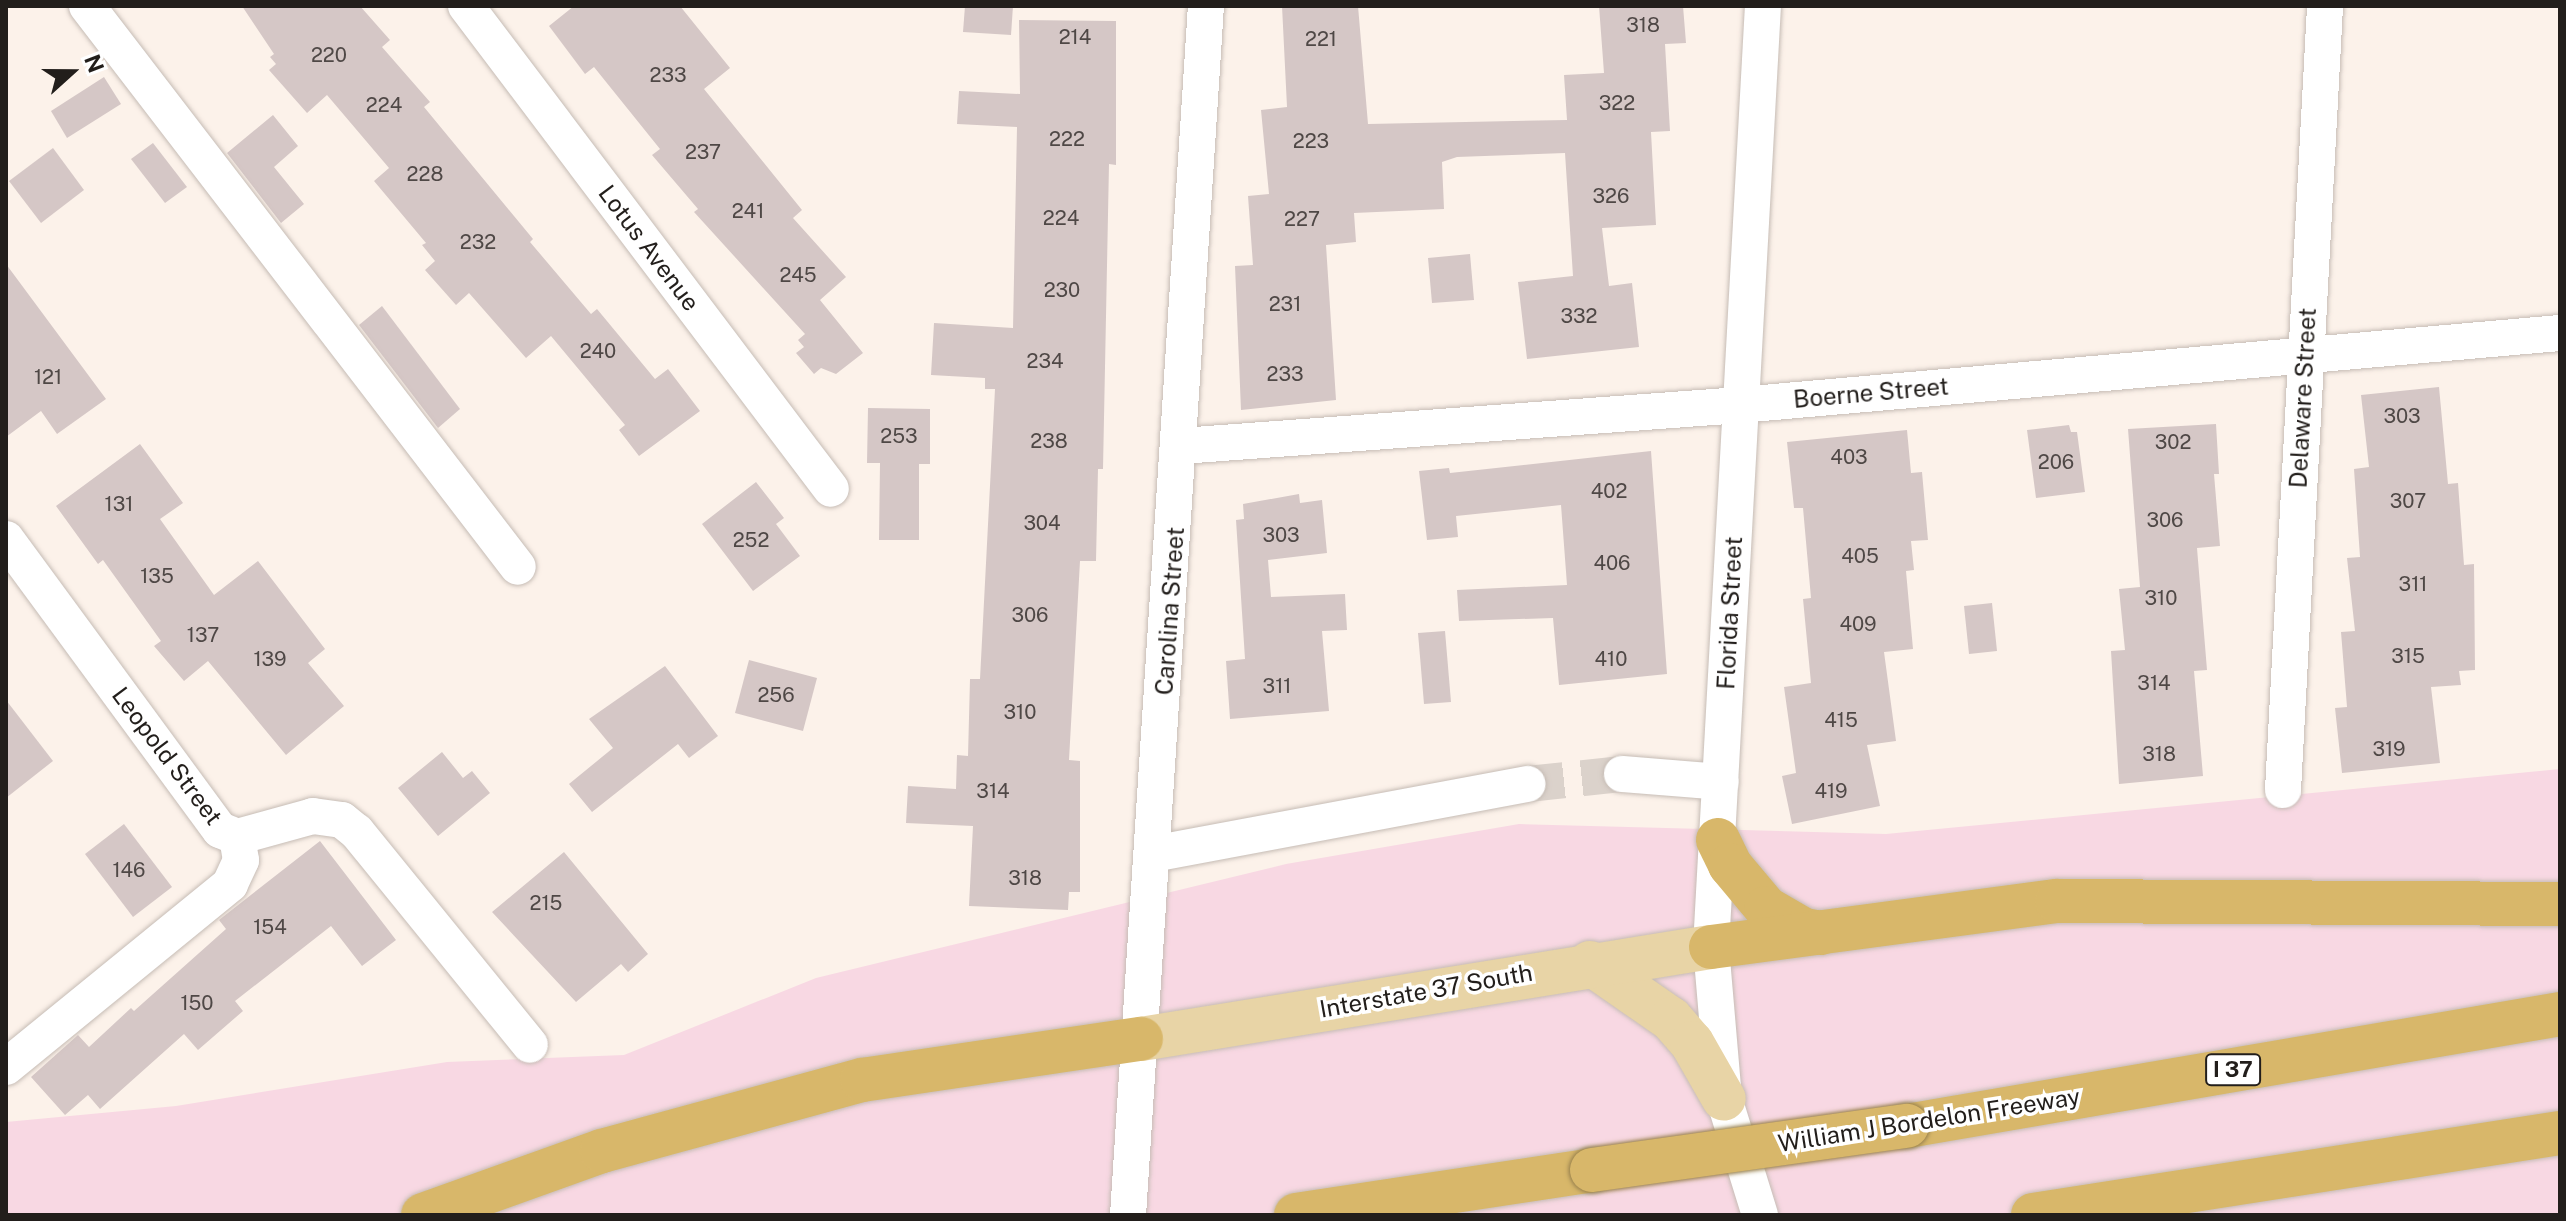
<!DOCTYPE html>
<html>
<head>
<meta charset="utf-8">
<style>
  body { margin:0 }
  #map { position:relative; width:2566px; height:1221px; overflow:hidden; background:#fcf2ea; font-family:"Public Sans",sans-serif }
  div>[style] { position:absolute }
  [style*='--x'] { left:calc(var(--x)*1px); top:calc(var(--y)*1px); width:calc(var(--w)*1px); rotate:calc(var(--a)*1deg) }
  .green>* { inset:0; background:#f8d8e3 }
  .building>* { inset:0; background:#d5c7c6 }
  .minor-tunnel>* { height:36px; margin-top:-18px; transform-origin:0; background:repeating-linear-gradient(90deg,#dbd2cb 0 36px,transparent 0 54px) }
  .roads { filter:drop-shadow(0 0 2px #c6bcb5) drop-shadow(0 0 2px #c6bcb5) }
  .minor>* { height:36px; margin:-18px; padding:0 18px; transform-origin:18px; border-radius:18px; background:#fff }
  .major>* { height:44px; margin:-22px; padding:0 22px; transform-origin:22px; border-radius:22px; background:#e8d4a6 }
  .highway>* { height:44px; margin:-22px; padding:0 22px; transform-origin:22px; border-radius:22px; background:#d8b76a }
  .bridges { filter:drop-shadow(0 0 2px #98814e) drop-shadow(0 0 2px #98814e) }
  .highway-bridge>* { height:44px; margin:-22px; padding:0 22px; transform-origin:22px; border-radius:22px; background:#d8b76a }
  span { translate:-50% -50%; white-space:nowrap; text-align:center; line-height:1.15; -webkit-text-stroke:7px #fff; paint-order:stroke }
  .number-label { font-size:20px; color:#4f4846 }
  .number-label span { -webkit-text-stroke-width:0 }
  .shield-label span { padding:2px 6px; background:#fff; border:2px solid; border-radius:6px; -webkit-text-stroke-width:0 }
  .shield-label { font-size:22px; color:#221e1b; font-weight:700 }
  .street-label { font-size:24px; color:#221e1b }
  .frame { position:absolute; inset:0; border:8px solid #221e1b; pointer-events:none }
  .north { position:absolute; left:32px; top:32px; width:80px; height:80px; -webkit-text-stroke:6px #fff; paint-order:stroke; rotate:69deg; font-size:22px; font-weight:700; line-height:32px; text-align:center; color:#221e1b }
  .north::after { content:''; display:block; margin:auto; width:28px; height:36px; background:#221e1b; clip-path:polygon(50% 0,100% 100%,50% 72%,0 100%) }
</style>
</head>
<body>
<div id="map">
  <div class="green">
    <i style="clip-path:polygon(2560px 769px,2560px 1215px,6px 1215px,6px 1122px,176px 1106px,447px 1062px,624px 1055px,816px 978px,1286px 864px,1519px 824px,1886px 834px)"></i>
  </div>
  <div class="building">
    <i style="clip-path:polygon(242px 6px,360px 6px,390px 40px,382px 47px,430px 102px,424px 107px,533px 239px,530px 242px,591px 314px,597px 309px,655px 379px,668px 369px,700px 411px,639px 456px,619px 430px,625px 425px,551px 336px,526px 358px,469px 293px,456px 305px,425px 270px,435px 261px,422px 245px,426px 243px,374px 181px,389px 168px,327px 95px,307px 113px,269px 70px,276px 64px,270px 57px,274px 54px)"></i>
    <i style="clip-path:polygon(574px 6px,680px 6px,730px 68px,704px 89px,802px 210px,793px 218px,846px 277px,820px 300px,863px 353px,836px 374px,821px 368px,814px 374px,796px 353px,804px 347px,798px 340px,805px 334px,694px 212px,698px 209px,652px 155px,660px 149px,594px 67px,585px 74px,549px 26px)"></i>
    <i style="clip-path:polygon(965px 6px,1013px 6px,1011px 35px,963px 32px)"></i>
    <i style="clip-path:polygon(1282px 6px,1358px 6px,1368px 124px,1567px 120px,1564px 75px,1604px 73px,1599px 6px,1683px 6px,1686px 43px,1665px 44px,1670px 131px,1651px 132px,1656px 225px,1602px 228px,1609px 286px,1632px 283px,1639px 347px,1527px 359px,1518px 282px,1573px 276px,1565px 153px,1457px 157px,1442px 162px,1444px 209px,1354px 213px,1356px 242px,1326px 245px,1336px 400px,1241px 410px,1235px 266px,1253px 265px,1248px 196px,1269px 194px,1261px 110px,1287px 107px)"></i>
    <i style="clip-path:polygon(1019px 20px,1116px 21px,1116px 165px,1109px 164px,1103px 469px,1098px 469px,1096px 561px,1080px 561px,1069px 760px,1080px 761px,1080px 892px,1069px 892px,1068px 910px,969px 906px,973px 826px,906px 823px,908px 786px,956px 789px,957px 755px,968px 756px,970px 679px,980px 679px,995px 389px,985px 389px,985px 378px,931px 375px,934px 323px,1013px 328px,1017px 127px,957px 124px,959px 91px,1020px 94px)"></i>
    <i style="clip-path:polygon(104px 77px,121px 104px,67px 138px,51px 111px)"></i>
    <i style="clip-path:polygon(273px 115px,298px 146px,274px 167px,304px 204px,281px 223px,227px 153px)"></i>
    <i style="clip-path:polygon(153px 143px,187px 187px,165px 203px,131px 159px)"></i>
    <i style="clip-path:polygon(53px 148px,84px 190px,41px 223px,9px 181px)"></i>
    <i style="clip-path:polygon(1470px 254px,1474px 300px,1432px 303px,1428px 258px)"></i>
    <i style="clip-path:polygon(6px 264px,106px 399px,57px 434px,41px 411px,6px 437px)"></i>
    <i style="clip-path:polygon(382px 306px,460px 409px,438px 428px,359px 325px)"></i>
    <i style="clip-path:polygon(2439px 387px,2448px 484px,2458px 483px,2464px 565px,2474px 564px,2475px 670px,2459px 671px,2461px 685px,2431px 687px,2440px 763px,2342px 773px,2335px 708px,2347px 707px,2341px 632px,2355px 631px,2347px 558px,2360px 557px,2354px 469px,2369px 467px,2361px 395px)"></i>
    <i style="clip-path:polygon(868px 408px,930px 409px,930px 464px,919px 464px,919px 540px,879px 540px,880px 463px,867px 463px)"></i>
    <i style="clip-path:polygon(2216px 424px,2219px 474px,2214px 474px,2220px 546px,2197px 548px,2207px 670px,2194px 671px,2203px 776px,2119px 784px,2111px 651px,2125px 650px,2119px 589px,2140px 587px,2128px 429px)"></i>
    <i style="clip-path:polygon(2069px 425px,2071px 432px,2077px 432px,2085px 492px,2036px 498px,2027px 430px)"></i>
    <i style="clip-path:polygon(1907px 430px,1911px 473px,1922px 472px,1928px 540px,1911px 541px,1914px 570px,1906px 571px,1913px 649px,1884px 652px,1896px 741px,1867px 745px,1880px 806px,1792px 824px,1782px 776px,1796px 773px,1784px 687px,1811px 683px,1803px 599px,1811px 598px,1803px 508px,1794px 508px,1787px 442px)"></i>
    <i style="clip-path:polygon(140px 444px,183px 503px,160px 519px,214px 595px,258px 561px,325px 649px,308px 663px,344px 706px,286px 755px,208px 661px,184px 681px,154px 646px,161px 641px,103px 560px,98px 564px,56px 506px)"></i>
    <i style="clip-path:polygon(1651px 451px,1667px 674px,1559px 685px,1553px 618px,1459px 621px,1457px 590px,1567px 585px,1561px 505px,1456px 516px,1458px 537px,1427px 540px,1419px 471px,1449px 468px,1450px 473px)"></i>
    <i style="clip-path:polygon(756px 482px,784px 518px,776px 524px,800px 556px,753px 591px,702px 524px)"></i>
    <i style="clip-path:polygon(1299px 494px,1300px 503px,1322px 500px,1327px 553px,1268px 560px,1271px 597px,1345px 594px,1347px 630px,1322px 631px,1329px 711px,1230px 719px,1226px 661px,1245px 659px,1236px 520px,1244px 519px,1243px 504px)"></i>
    <i style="clip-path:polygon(1992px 603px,1997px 651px,1969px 654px,1964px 606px)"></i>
    <i style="clip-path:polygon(1445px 631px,1451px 702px,1424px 704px,1418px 633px)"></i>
    <i style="clip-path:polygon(749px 660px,817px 678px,803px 731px,735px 713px)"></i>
    <i style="clip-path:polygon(665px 666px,718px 736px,689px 758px,678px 744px,592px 812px,569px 784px,613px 748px,589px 719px)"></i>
    <i style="clip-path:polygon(6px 700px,53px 761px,6px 798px)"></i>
    <i style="clip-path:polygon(442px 752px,463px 778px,472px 771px,490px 793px,438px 836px,398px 788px)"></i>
    <i style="clip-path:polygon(124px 824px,172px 887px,133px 917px,85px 854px)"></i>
    <i style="clip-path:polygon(320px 841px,396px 940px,362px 966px,331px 926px,235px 1001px,243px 1011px,198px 1050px,184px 1034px,100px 1109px,88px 1095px,65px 1115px,31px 1077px,78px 1035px,89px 1047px,131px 1008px,134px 1011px,226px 929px,219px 920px)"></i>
    <i style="clip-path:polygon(564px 852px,648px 954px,628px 972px,621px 964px,576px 1002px,492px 912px)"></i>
  </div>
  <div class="minor-tunnel">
    <i style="--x:1528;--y:784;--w:95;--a:-6.1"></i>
  </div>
  <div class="roads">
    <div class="minor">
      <i style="--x:87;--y:6;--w:707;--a:52.47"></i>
      <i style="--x:466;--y:6;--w:605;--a:52.92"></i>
      <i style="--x:1181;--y:446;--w:561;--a:-4.19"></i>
      <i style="--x:1740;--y:405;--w:823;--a:-5.02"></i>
      <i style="--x:6;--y:539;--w:361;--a:53.7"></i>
      <i style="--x:220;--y:830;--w:18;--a:22"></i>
      <i style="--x:237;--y:837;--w:79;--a:-15.4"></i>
      <i style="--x:313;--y:816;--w:29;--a:8"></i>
      <i style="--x:342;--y:820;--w:19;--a:39"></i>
      <i style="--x:357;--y:832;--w:274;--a:50.9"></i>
      <i style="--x:1622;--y:774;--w:99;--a:4.6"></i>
      <i style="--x:2283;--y:790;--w:785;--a:-86.93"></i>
      <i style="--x:1153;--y:854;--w:381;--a:-10.6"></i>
      <i style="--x:6;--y:1067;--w:289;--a:-39.2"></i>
      <i style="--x:230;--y:884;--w:26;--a:-65"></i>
      <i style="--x:241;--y:860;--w:23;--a:-100"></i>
      <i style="--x:1128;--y:1215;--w:1212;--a:-86.31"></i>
      <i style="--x:1760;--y:1215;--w:121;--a:-107.2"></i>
      <i style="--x:1724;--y:1099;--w:153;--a:-94.9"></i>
      <i style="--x:1711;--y:947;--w:942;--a:-86.84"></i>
    </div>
    <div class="major">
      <i style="--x:1590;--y:963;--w:98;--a:34.7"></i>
      <i style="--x:1671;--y:1019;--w:32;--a:49"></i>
      <i style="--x:1692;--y:1043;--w:64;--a:60.3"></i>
      <i style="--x:1141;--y:1039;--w:577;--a:-9.17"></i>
    </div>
    <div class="highway">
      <i style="--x:1718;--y:840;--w:28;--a:64"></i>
      <i style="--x:1730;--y:865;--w:56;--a:50.1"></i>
      <i style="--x:1766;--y:908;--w:44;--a:30.1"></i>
      <i style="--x:1804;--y:930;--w:17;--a:10"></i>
      <i style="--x:1711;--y:947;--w:349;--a:-7.6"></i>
      <i style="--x:2057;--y:901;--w:503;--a:0.34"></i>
      <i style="--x:1907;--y:1126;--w:663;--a:-9.73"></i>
      <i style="--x:423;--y:1215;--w:190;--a:-19.7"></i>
      <i style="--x:602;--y:1151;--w:270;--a:-15.3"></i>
      <i style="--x:862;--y:1080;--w:282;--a:-8.4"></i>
      <i style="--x:1296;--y:1215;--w:299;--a:-8.6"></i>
      <i style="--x:2033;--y:1215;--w:533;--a:-8.84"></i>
    </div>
  </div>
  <div class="bridges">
    <div class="highway-bridge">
      <i style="--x:1592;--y:1170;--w:318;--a:-8"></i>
    </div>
  </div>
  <div class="number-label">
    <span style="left:1643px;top:25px">318</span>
    <span style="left:1075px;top:37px">214</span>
    <span style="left:1321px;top:39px">221</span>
    <span style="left:329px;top:55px">220</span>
    <span style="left:668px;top:75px">233</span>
    <span style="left:1617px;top:103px">322</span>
    <span style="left:384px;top:105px">224</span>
    <span style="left:1067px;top:139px">222</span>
    <span style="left:1311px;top:141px">223</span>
    <span style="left:703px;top:152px">237</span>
    <span style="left:425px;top:174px">228</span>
    <span style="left:1611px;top:196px">326</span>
    <span style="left:748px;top:211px">241</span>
    <span style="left:1061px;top:218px">224</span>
    <span style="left:1302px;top:219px">227</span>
    <span style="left:478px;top:242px">232</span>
    <span style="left:798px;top:275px">245</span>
    <span style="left:1062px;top:290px">230</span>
    <span style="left:1285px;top:304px">231</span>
    <span style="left:1579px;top:316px">332</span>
    <span style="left:598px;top:351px">240</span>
    <span style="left:1045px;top:361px">234</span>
    <span style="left:1285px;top:374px">233</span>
    <span style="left:48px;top:377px">121</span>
    <span style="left:2402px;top:416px">303</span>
    <span style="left:899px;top:436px">253</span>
    <span style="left:1049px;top:441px">238</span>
    <span style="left:2173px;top:442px">302</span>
    <span style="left:1849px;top:457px">403</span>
    <span style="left:2056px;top:462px">206</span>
    <span style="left:1609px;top:491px">402</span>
    <span style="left:2408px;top:501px">307</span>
    <span style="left:119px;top:504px">131</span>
    <span style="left:2165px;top:520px">306</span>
    <span style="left:1042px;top:523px">304</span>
    <span style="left:1281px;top:535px">303</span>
    <span style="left:751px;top:540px">252</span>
    <span style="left:1860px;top:556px">405</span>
    <span style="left:1612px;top:563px">406</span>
    <span style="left:157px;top:576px">135</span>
    <span style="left:2413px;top:584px">311</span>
    <span style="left:2161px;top:598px">310</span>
    <span style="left:1030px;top:615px">306</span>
    <span style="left:1858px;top:624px">409</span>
    <span style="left:203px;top:635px">137</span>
    <span style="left:2408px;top:656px">315</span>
    <span style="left:270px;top:659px">139</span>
    <span style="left:1611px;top:659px">410</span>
    <span style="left:2154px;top:683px">314</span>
    <span style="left:1277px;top:686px">311</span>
    <span style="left:776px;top:695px">256</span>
    <span style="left:1020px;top:712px">310</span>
    <span style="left:1841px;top:720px">415</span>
    <span style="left:2389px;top:749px">319</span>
    <span style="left:2159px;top:754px">318</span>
    <span style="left:993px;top:791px">314</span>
    <span style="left:1831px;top:791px">419</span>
    <span style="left:129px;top:870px">146</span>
    <span style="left:1025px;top:878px">318</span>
    <span style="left:546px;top:903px">215</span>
    <span style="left:270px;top:927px">154</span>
    <span style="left:197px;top:1003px">150</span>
  </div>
  <div class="shield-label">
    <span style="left:2233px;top:1070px">I 37</span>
  </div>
  <div class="street-label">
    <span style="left:649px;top:248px;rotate:53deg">Lotus Avenue</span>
    <span style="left:1871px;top:393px;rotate:-5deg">Boerne Street</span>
    <span style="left:2303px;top:398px;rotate:-87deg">Delaware Street</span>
    <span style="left:1170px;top:611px;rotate:-86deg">Carolina Street</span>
    <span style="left:1730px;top:613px;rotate:-87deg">Florida Street</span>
    <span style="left:167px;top:756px;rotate:53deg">Leopold Street</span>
    <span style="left:1426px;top:991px;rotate:-10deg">Interstate 37 South</span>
    <span style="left:1929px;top:1120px;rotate:-9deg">William J Bordelon Freeway</span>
  </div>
  <div class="frame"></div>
  <div class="north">N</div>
</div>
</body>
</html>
